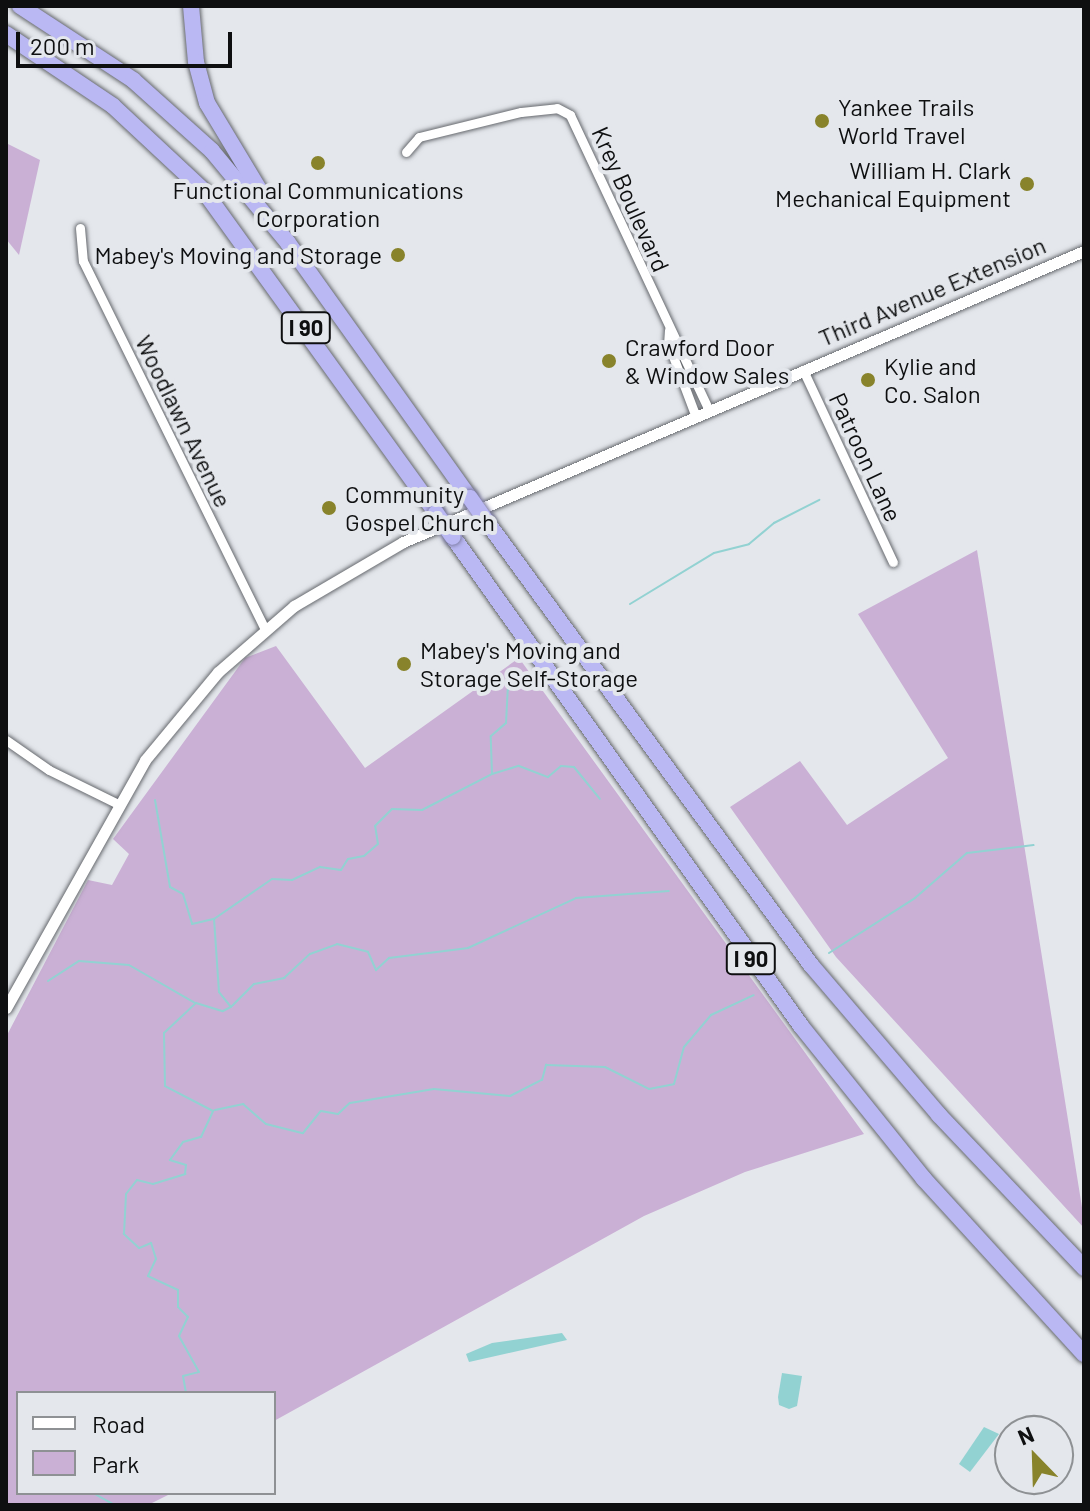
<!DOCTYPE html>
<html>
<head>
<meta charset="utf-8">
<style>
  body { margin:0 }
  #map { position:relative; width:1090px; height:1511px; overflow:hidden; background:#e4e7ec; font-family:Barlow,sans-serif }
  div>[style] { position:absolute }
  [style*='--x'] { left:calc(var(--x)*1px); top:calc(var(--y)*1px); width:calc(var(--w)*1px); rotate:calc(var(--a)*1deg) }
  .green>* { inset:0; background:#cab0d5 }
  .water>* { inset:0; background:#92d2d2 }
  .stream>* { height:2px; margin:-1px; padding:0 1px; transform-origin:1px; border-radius:1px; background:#92d2d2 }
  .roads { filter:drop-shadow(0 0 2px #66696e) drop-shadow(0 0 2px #66696e) }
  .minor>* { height:9px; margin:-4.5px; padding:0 4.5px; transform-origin:4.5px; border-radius:4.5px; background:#fff }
  .tertiary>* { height:11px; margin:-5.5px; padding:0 5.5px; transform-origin:5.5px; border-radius:5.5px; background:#fff }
  .motorway>* { height:16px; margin:-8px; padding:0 8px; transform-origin:8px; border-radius:8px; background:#bab8f3 }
  .bridges { filter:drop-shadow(0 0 2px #7e7da4) drop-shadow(0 0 2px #7e7da4) }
  .motorway-bridge>* { height:16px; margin:-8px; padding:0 8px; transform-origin:8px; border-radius:8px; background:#bab8f3 }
  .dots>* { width:22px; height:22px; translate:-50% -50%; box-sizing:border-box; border:4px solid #e4e7ec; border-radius:50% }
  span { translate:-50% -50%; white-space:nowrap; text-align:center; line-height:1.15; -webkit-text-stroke:8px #e4e7ec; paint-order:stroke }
  .shield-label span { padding:2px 6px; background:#e4e7ec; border:2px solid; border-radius:6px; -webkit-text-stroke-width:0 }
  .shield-label { font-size:22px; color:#0e0f10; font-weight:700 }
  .poi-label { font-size:24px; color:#0e0f10 }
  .left { translate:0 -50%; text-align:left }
  .right { translate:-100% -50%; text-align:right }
  .street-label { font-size:24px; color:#0e0f10 }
  .frame { position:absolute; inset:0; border:8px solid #0e0f10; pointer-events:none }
  .legend { position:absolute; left:16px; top:1391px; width:260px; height:104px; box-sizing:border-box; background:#e4e7ec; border:2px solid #8e9194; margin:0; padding:10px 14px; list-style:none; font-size:24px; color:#0e0f10 }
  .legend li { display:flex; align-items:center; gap:16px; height:40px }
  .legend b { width:40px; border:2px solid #8e9194 }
  .north { position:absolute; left:994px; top:1415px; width:80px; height:80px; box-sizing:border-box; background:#e4e7ec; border:2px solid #8e9194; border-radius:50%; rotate:337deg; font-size:22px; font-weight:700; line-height:32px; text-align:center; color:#0e0f10 }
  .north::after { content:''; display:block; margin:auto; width:28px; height:36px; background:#88832b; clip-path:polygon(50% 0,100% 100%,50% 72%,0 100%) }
  .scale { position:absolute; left:16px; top:32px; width:216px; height:36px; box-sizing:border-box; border:4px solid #0e0f10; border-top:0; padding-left:10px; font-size:24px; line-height:28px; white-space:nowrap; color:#0e0f10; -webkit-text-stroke:6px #e4e7ec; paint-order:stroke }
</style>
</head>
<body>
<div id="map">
  <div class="green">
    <i style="clip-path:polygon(6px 143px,40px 160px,19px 255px,6px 239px)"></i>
    <i style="clip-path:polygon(977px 550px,1084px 1220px,1084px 1228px,836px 957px,730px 807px,800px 761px,847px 825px,948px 758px,858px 614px)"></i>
    <i style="clip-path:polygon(276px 646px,365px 768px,519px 658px,864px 1134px,745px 1172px,644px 1216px,274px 1421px,274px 1393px,18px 1393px,18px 1493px,172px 1493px,148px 1505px,6px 1505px,6px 1037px,88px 880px,112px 885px,129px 854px,113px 839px,245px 658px)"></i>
  </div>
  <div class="water">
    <i style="clip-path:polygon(562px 1333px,567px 1340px,469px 1362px,466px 1354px,492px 1343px)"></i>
    <i style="clip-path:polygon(782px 1373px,802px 1376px,797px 1406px,789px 1409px,779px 1405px,778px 1397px)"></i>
    <i style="clip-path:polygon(984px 1427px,999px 1434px,970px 1472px,959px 1464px)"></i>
  </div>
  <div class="stream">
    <i style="--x:630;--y:604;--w:98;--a:-31.3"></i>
    <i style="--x:714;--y:553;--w:36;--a:-14"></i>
    <i style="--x:749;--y:544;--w:33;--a:-40"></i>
    <i style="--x:774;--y:523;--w:51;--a:-27.1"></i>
    <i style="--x:492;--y:774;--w:28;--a:-17"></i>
    <i style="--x:519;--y:766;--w:31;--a:21"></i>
    <i style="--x:548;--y:777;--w:17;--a:-40"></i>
    <i style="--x:561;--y:766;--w:13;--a:4"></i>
    <i style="--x:574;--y:767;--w:41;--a:50.9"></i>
    <i style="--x:155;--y:800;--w:88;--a:80.2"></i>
    <i style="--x:170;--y:887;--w:15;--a:28"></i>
    <i style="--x:183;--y:894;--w:31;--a:73"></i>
    <i style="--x:192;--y:924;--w:23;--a:-13"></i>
    <i style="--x:829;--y:953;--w:102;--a:-32.6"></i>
    <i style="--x:915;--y:898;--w:69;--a:-40.9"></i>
    <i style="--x:967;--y:853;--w:67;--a:-6.8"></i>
    <i style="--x:48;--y:981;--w:37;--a:-33"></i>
    <i style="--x:79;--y:961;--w:50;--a:4.6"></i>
    <i style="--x:129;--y:965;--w:76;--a:29.9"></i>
    <i style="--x:232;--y:1006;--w:31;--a:-45"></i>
    <i style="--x:254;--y:984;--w:31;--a:-11"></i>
    <i style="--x:284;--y:978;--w:35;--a:-43"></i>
    <i style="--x:310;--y:954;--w:29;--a:-20"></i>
    <i style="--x:337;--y:944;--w:32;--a:14"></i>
    <i style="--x:368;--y:952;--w:20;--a:66"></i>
    <i style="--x:376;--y:970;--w:18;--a:-43"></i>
    <i style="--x:389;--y:958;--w:80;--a:-7.2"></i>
    <i style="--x:468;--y:948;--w:119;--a:-24.8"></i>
    <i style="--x:576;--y:898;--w:93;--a:-4.3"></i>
    <i style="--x:215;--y:1110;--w:29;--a:-12"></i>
    <i style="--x:243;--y:1104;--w:30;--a:41"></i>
    <i style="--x:266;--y:1124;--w:38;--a:14"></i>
    <i style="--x:303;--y:1133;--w:28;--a:-51"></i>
    <i style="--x:321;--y:1111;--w:17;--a:10"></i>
    <i style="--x:338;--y:1114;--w:16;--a:-43"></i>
    <i style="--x:350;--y:1103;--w:85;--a:-9.5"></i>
    <i style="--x:434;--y:1089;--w:76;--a:5.3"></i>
    <i style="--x:510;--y:1096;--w:36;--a:-27"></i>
    <i style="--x:542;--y:1080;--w:16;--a:-75"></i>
    <i style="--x:546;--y:1065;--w:59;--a:1.9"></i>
    <i style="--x:605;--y:1067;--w:49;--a:26.6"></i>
    <i style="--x:649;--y:1089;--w:25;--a:-11"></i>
    <i style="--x:674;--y:1084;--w:38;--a:-75"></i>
    <i style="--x:684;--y:1047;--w:42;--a:-49.8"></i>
    <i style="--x:711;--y:1015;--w:47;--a:-24.9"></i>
    <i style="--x:168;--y:1393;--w:16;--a:0"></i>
    <i style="--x:186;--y:1393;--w:17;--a:-100"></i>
    <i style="--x:183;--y:1376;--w:16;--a:-14"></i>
    <i style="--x:199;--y:1372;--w:41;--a:-119.1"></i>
    <i style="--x:179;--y:1336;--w:21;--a:-65"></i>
    <i style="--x:188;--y:1317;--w:14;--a:-135"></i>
    <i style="--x:178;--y:1307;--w:17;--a:-90"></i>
    <i style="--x:178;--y:1290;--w:33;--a:-155"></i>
    <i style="--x:148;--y:1276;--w:19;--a:-65"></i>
    <i style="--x:156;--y:1259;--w:17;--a:-107"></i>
    <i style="--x:151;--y:1243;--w:13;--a:157"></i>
    <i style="--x:139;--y:1248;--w:21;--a:-137"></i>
    <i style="--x:124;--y:1234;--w:40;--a:-87.1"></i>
    <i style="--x:126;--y:1194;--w:18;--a:-52"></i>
    <i style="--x:137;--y:1180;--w:16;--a:14"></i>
    <i style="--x:153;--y:1184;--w:34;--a:-17"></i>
    <i style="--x:185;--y:1174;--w:9;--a:-84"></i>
    <i style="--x:186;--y:1165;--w:17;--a:-163"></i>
    <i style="--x:170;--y:1160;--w:22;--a:-54"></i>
    <i style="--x:183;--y:1142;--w:19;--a:-16"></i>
    <i style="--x:201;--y:1137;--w:29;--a:-65"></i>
    <i style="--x:213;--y:1111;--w:54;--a:-152.5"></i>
    <i style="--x:165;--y:1086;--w:53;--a:-91.1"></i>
    <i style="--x:164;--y:1033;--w:44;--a:-43.2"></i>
    <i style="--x:196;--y:1003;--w:28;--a:17"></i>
    <i style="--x:223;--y:1011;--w:9;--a:-27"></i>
    <i style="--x:231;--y:1007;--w:19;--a:-129"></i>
    <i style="--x:219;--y:992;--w:73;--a:-93.9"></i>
    <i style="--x:214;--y:919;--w:70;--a:-34.6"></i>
    <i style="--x:272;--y:879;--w:20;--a:3"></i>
    <i style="--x:292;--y:880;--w:31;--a:-25"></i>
    <i style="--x:320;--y:867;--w:21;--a:8"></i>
    <i style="--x:341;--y:870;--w:13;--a:-58"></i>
    <i style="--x:348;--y:859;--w:16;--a:-11"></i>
    <i style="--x:364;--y:856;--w:18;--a:-41"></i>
    <i style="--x:378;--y:844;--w:18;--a:-99"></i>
    <i style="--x:375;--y:826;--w:24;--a:-45"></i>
    <i style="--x:392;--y:809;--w:30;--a:2"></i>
    <i style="--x:422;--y:810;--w:79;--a:-27.2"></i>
    <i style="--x:492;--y:774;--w:38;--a:-92"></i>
    <i style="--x:491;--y:736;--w:20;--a:-41"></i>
    <i style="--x:506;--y:723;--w:33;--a:-87"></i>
    <i style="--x:508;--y:690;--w:11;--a:-38"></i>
    <i style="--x:93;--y:1493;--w:25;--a:29"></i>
  </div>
  <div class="roads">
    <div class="minor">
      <i style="--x:406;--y:152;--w:20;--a:-49"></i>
      <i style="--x:419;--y:137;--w:105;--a:-13.8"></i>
      <i style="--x:521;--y:112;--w:36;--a:-6"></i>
      <i style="--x:557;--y:108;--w:15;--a:28"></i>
      <i style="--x:570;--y:115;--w:327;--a:64.8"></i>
      <i style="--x:80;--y:228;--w:33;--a:85"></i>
      <i style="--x:83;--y:261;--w:409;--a:63.7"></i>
      <i style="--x:669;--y:330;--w:13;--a:94"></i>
      <i style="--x:668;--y:343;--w:79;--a:69.3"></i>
      <i style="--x:803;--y:370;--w:212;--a:64.9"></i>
      <i style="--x:6;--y:740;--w:52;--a:34.9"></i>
      <i style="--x:49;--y:770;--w:77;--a:26.2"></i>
    </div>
    <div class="tertiary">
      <i style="--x:6;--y:1008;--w:284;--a:-60.7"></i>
      <i style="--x:145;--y:760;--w:114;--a:-50.3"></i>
      <i style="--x:218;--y:672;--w:101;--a:-41"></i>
      <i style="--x:294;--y:606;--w:126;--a:-30.4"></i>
      <i style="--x:403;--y:542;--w:741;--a:-23.14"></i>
    </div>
    <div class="motorway">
      <i style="--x:20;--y:6;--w:135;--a:33.2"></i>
      <i style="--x:133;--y:80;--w:106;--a:41.9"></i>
      <i style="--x:212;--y:151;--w:119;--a:50.4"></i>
      <i style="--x:288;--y:243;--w:313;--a:54.5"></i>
      <i style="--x:191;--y:6;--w:56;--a:84.9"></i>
      <i style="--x:196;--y:62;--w:42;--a:75"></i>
      <i style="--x:207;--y:103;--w:106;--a:58.9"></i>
      <i style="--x:6;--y:34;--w:129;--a:33.9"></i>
      <i style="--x:113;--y:106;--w:125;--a:43"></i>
      <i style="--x:204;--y:191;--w:397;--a:54.2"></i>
      <i style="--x:487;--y:522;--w:549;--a:53.82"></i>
      <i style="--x:811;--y:965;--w:197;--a:49.5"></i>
      <i style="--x:939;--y:1115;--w:211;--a:46.5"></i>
      <i style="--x:453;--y:537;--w:600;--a:54.56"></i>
      <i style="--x:801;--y:1026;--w:196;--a:51.2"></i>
      <i style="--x:924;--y:1179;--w:237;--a:47.6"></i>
    </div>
  </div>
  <div class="bridges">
    <div class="motorway-bridge">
      <i style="--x:470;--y:498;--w:29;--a:55"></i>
      <i style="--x:436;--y:513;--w:29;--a:55"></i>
    </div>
  </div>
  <div class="dots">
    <i style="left:822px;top:121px;background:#88832b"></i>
    <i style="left:318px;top:163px;background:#88832b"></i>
    <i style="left:1027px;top:184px;background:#88832b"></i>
    <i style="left:398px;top:255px;background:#88832b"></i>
    <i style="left:609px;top:361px;background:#88832b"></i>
    <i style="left:868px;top:380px;background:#88832b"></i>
    <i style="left:329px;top:508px;background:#88832b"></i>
    <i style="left:404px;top:664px;background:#88832b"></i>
  </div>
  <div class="shield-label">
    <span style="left:306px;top:328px">I 90</span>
    <span style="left:751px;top:959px">I 90</span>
  </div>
  <div class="poi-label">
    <span class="left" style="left:838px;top:121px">Yankee Trails<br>World Travel</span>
    <span class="right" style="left:1011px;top:184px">William H. Clark<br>Mechanical Equipment</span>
    <span style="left:318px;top:204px">Functional Communications<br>Corporation</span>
    <span class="right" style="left:382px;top:255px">Mabey's Moving and Storage</span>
    <span class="left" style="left:625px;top:361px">Crawford Door<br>&amp; Window Sales</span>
    <span class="left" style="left:884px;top:380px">Kylie and<br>Co. Salon</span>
    <span class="left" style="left:345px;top:508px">Community<br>Gospel Church</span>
    <span class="left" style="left:420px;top:664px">Mabey's Moving and<br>Storage Self-Storage</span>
  </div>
  <div class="street-label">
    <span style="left:631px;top:199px;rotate:66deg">Krey Boulevard</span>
    <span style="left:932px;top:291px;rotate:-23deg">Third Avenue Extension</span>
    <span style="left:184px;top:421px;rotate:64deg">Woodlawn Avenue</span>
    <span style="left:866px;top:457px;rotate:65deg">Patroon Lane</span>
  </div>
  <div class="frame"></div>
  <ul class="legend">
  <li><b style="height:10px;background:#fff"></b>Road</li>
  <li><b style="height:22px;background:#cab0d5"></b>Park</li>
  </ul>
  <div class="north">N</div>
  <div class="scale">200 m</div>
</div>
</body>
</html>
